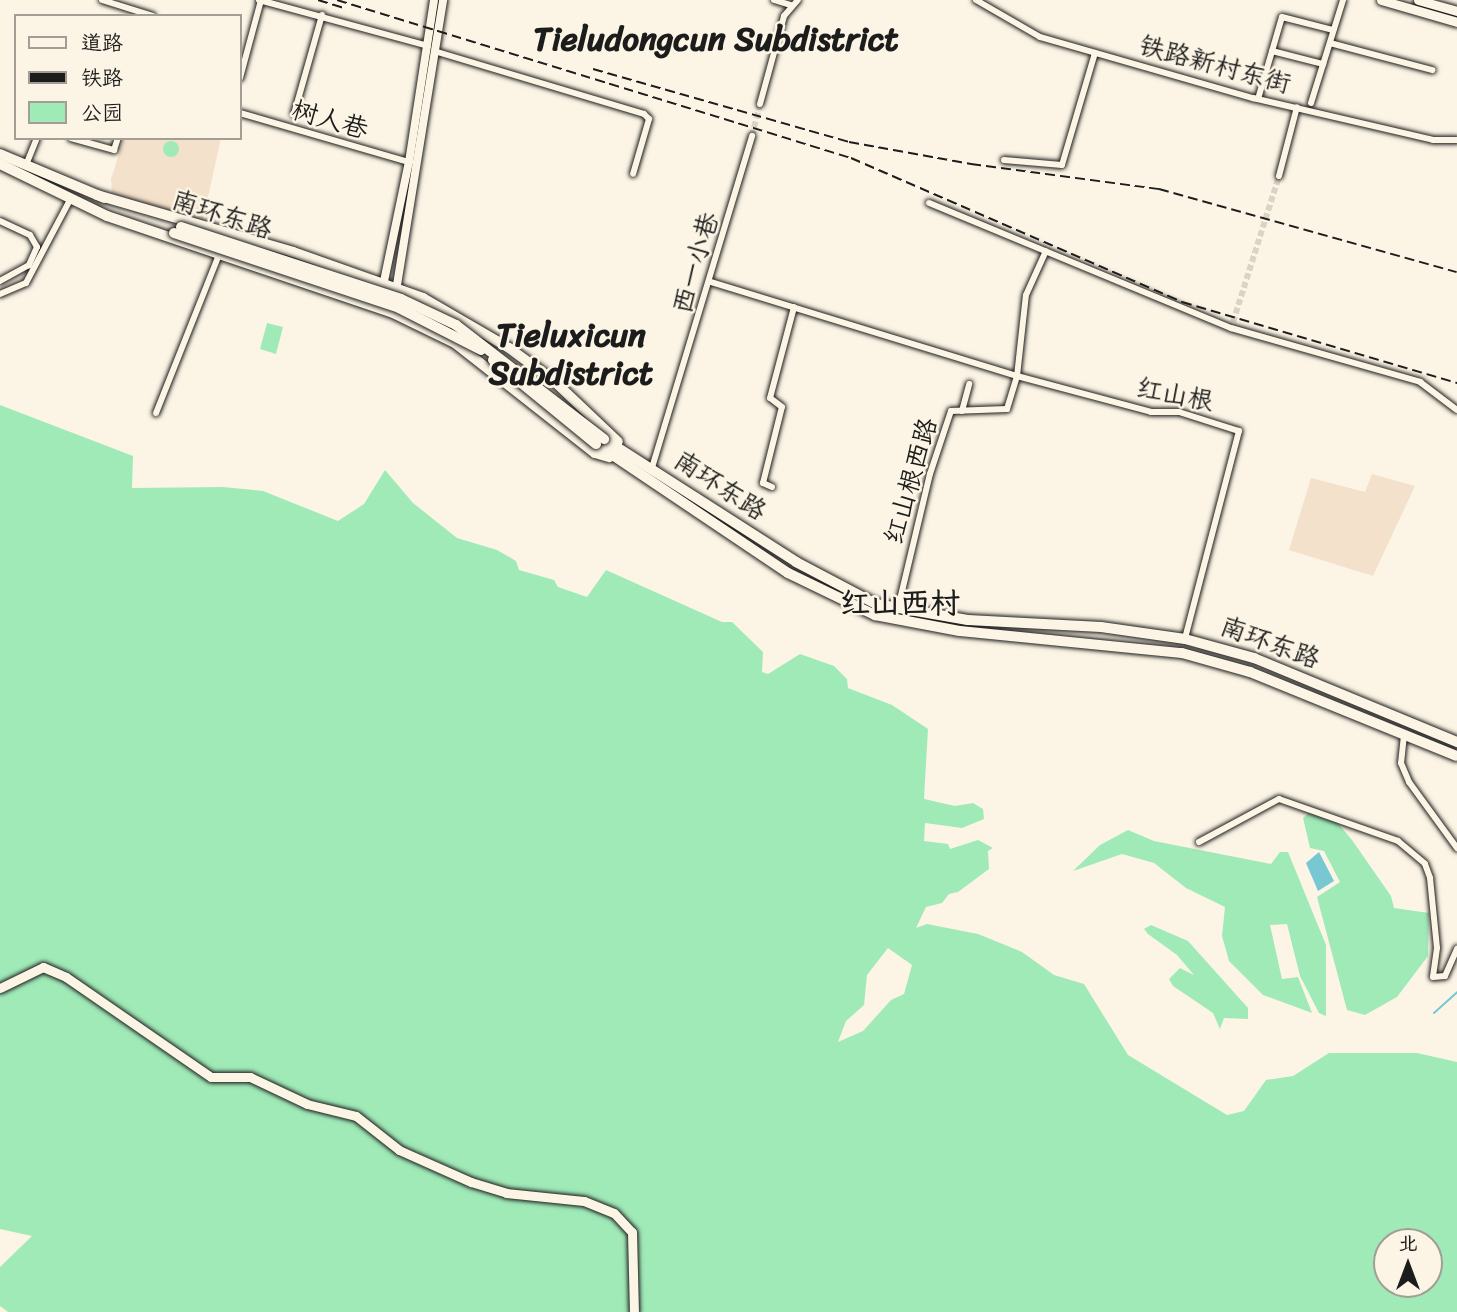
<!DOCTYPE html>
<html>
<head>
<meta charset="utf-8">
<style>
  body { margin:0 }
  #map { position:relative; width:1457px; height:1312px; overflow:hidden; background:#fcf5e5; font-family:Sriracha,"LXGW WenKai TC",sans-serif }
  div>[style] { position:absolute }
  [style*='--x'] { left:calc(var(--x)*1px); top:calc(var(--y)*1px); width:calc(var(--w)*1px); rotate:calc(var(--a)*1deg) }
  .built>* { inset:0; background:#f3e1cb }
  .green>* { inset:0; background:#a0eab8 }
  .round { border-radius:50% }
  .water>* { inset:0; background:#78c8d3 }
  .stream>* { height:2px; margin:-1px; padding:0 1px; transform-origin:1px; border-radius:1px; background:#78c8d3 }
  .minor-tunnel>* { height:6px; margin-top:-3px; transform-origin:0; background:repeating-linear-gradient(90deg,#dad4c7 0 6px,transparent 0 9px) }
  .roads { filter:drop-shadow(0 0 2px #1c1c1c) drop-shadow(0 0 2px #1c1c1c) }
  .minor>* { height:6px; margin:-3px; padding:0 3px; transform-origin:3px; border-radius:3px; background:#fcf5e5 }
  .tertiary>* { height:8px; margin:-4px; padding:0 4px; transform-origin:4px; border-radius:4px; background:#fcf5e5 }
  .secondary>* { height:9px; margin:-4.5px; padding:0 4.5px; transform-origin:4.5px; border-radius:4.5px; background:#fcf5e5 }
  .trunk>* { height:10px; margin:-5px; padding:0 5px; transform-origin:5px; border-radius:5px; background:#fcf5e5 }
  .rail>* { height:2px; margin-top:-1px; transform-origin:0; background:repeating-linear-gradient(90deg,#1c1c1c 0 10px,transparent 0 15px) }
  .bridges { filter:drop-shadow(0 0 2px #1c1c1c) drop-shadow(0 0 2px #1c1c1c) }
  .trunk-bridge>* { height:10px; margin:-5px; padding:0 5px; transform-origin:5px; border-radius:5px; background:#fcf5e5 }
  span { translate:-50% -50%; white-space:nowrap; text-align:center; line-height:1.15; -webkit-text-stroke:5px #fcf5e5; paint-order:stroke }
  .street-label { font-size:26px; color:#1c1c1c }
  .quarter-label { font-size:30px; color:#1c1c1c; font-weight:700 }
  .district-label { font-size:33px; color:#1c1c1c; font-weight:700 }
  .legend { position:absolute; left:14px; top:14px; width:228px; height:126px; box-sizing:border-box; background:#fcf5e5; border:2px solid #a29e95; margin:0; padding:9px 12px; list-style:none; font-size:21px; color:#1c1c1c }
  .legend li { display:flex; align-items:center; gap:14px; height:35px }
  .legend b { width:35px; border:2px solid #a29e95 }
  .north { position:absolute; left:1373px; top:1228px; width:70px; height:70px; box-sizing:border-box; background:#fcf5e5; border:2px solid #a29e95; border-radius:50%; rotate:0deg; font-size:19px; font-weight:700; line-height:28px; text-align:center; color:#1c1c1c }
  .north::after { content:''; display:block; margin:auto; width:24px; height:32px; background:#1c1c1c; clip-path:polygon(50% 0,100% 100%,50% 72%,0 100%) }
</style>
</head>
<body>
<div id="map">
  <div class="built">
    <i style="clip-path:polygon(124px 138px,221px 138px,202px 224px,112px 193px,111px 179px)"></i>
    <i style="clip-path:polygon(1372px 474px,1415px 486px,1373px 576px,1289px 550px,1311px 478px,1365px 492px)"></i>
  </div>
  <div class="green">
    <i class="round" style="left:163px;top:141px;width:16px;height:16px"></i>
    <i style="clip-path:polygon(267px 323px,283px 327px,276px 354px,260px 349px)"></i>
    <i style="clip-path:polygon(evenodd,0 405px,133px 456px,132px 488px,223px 487px,263px 491px,338px 521px,364px 504px,385px 470px,413px 503px,457px 538px,497px 550px,516px 561px,519px 570px,554px 580px,558px 587px,587px 597px,606px 570px,722px 622px,732px 622px,763px 652px,762px 672px,768px 674px,800px 654px,834px 666px,847px 679px,848px 688px,892px 705px,928px 729px,924px 799px,955px 806px,973px 803px,983px 809px,984px 819px,962px 828px,925px 823px,924px 841px,948px 844px,950px 849px,978px 840px,993px 848px,988px 851px,989px 869px,958px 892px,949px 894px,942px 903px,926px 907px,916px 928px,927px 924px,978px 934px,1022px 952px,1054px 975px,1084px 984px,1128px 1055px,1227px 1115px,1244px 1111px,1266px 1080px,1293px 1076px,1329px 1053px,1417px 1053px,1457px 1062px,1457px 1312px,8px 1312px,0 1306px,0 1267px,32px 1236px,0 1229px,0 405px,888px 948px,912px 965px,904px 994px,891px 1000px,863px 1031px,838px 1042px,846px 1021px,864px 1005px,867px 975px,888px 948px,0 405px,1387px 1242px,1429px 1242px,1429px 1284px,1387px 1284px,1387px 1242px)"></i>
    <i style="clip-path:polygon(1311px 811px,1336px 821px,1352px 840px,1391px 896px,1394px 908px,1429px 913px,1428px 956px,1397px 997px,1365px 1015px,1347px 1010px,1317px 897px,1340px 882px,1324px 851px,1310px 848px,1303px 818px)"></i>
    <i style="clip-path:polygon(1128px 830px,1154px 841px,1271px 864px,1280px 852px,1288px 852px,1326px 945px,1326px 1016px,1319px 1013px,1300px 976px,1287px 924px,1270px 925px,1282px 979px,1298px 977px,1312px 1013px,1263px 995px,1229px 961px,1222px 936px,1225px 907px,1186px 888px,1154px 863px,1122px 854px,1073px 871px,1100px 845px)"></i>
    <i style="clip-path:polygon(1151px 925px,1188px 941px,1248px 1008px,1248px 1019px,1224px 1018px,1220px 1029px,1213px 1013px,1173px 986px,1169px 979px,1180px 968px,1194px 975px,1177px 955px,1148px 934px,1144px 929px)"></i>
  </div>
  <div class="water">
    <i style="clip-path:polygon(1319px 852px,1334px 881px,1318px 891px,1306px 863px)"></i>
  </div>
  <div class="stream">
    <i style="--x:1434;--y:1013;--w:31;--a:-42"></i>
  </div>
  <div class="minor-tunnel">
    <i style="--x:752;--y:136;--w:33;--a:-76"></i>
    <i style="--x:1233;--y:322;--w:153;--a:-72.5"></i>
  </div>
  <div class="roads">
    <div class="minor">
      <i style="--x:102;--y:0;--w:53;--a:17.4"></i>
      <i style="--x:259;--y:0;--w:175;--a:15.2"></i>
      <i style="--x:774;--y:0;--w:17;--a:17"></i>
      <i style="--x:976;--y:0;--w:74;--a:30"></i>
      <i style="--x:1040;--y:37;--w:222;--a:16"></i>
      <i style="--x:1253;--y:98;--w:185;--a:13.1"></i>
      <i style="--x:1433;--y:140;--w:24;--a:0"></i>
      <i style="--x:1330;--y:43;--w:106;--a:14.8"></i>
      <i style="--x:434;--y:51;--w:219;--a:16.7"></i>
      <i style="--x:644;--y:114;--w:7;--a:45"></i>
      <i style="--x:649;--y:119;--w:57;--a:106.2"></i>
      <i style="--x:1272;--y:51;--w:53;--a:14.3"></i>
      <i style="--x:240;--y:78;--w:81;--a:-74.9"></i>
      <i style="--x:1258;--y:99;--w:85;--a:-73.7"></i>
      <i style="--x:1282;--y:17;--w:53;--a:14.3"></i>
      <i style="--x:1311;--y:103;--w:108;--a:-72.7"></i>
      <i style="--x:760;--y:104;--w:91;--a:-74.7"></i>
      <i style="--x:784;--y:16;--w:21;--a:-49"></i>
      <i style="--x:240;--y:113;--w:176;--a:16.2"></i>
      <i style="--x:294;--y:114;--w:103;--a:-74.2"></i>
      <i style="--x:71;--y:138;--w:45;--a:15.6"></i>
      <i style="--x:114;--y:150;--w:13;--a:-72"></i>
      <i style="--x:1004;--y:160;--w:58;--a:4.9"></i>
      <i style="--x:1062;--y:165;--w:117;--a:-73.6"></i>
      <i style="--x:26;--y:165;--w:29;--a:-68"></i>
      <i style="--x:1279;--y:176;--w:71;--a:-75.4"></i>
      <i style="--x:929;--y:203;--w:327;--a:22.5"></i>
      <i style="--x:1231;--y:328;--w:197;--a:15.9"></i>
      <i style="--x:1420;--y:382;--w:46;--a:37.1"></i>
      <i style="--x:0;--y:221;--w:33;--a:25"></i>
      <i style="--x:30;--y:235;--w:14;--a:60"></i>
      <i style="--x:37;--y:247;--w:20;--a:114"></i>
      <i style="--x:29;--y:265;--w:33;--a:151"></i>
      <i style="--x:711;--y:282;--w:320;--a:17.1"></i>
      <i style="--x:1017;--y:376;--w:139;--a:15"></i>
      <i style="--x:1151;--y:412;--w:28;--a:0"></i>
      <i style="--x:1179;--y:412;--w:63;--a:17.6"></i>
      <i style="--x:1239;--y:431;--w:215;--a:104.6"></i>
      <i style="--x:0;--y:294;--w:28;--a:-23"></i>
      <i style="--x:26;--y:283;--w:96;--a:-62.1"></i>
      <i style="--x:962;--y:411;--w:28;--a:-75"></i>
      <i style="--x:156;--y:413;--w:170;--a:-68.3"></i>
      <i style="--x:651;--y:471;--w:350;--a:-73.2"></i>
      <i style="--x:772;--y:487;--w:10;--a:-156"></i>
      <i style="--x:763;--y:483;--w:78;--a:-76"></i>
      <i style="--x:782;--y:407;--w:15;--a:-143"></i>
      <i style="--x:770;--y:398;--w:94;--a:-75.2"></i>
      <i style="--x:898;--y:608;--w:138;--a:-76.6"></i>
      <i style="--x:930;--y:474;--w:66;--a:-71.6"></i>
      <i style="--x:951;--y:411;--w:56;--a:-2"></i>
      <i style="--x:1007;--y:409;--w:34;--a:-73"></i>
      <i style="--x:1017;--y:376;--w:81;--a:-83.7"></i>
      <i style="--x:1026;--y:295;--w:48;--a:-65.6"></i>
      <i style="--x:1404;--y:735;--w:28;--a:96"></i>
      <i style="--x:1401;--y:763;--w:21;--a:67"></i>
      <i style="--x:1409;--y:782;--w:82;--a:54"></i>
      <i style="--x:1199;--y:842;--w:91;--a:-28.3"></i>
      <i style="--x:1279;--y:799;--w:126;--a:19.4"></i>
      <i style="--x:1398;--y:841;--w:35;--a:40"></i>
      <i style="--x:1425;--y:864;--w:15;--a:70"></i>
      <i style="--x:1430;--y:878;--w:70;--a:84.3"></i>
      <i style="--x:1437;--y:948;--w:29;--a:98"></i>
      <i style="--x:1433;--y:977;--w:12;--a:-5"></i>
      <i style="--x:1445;--y:976;--w:30;--a:-66"></i>
    </div>
    <div class="tertiary">
      <i style="--x:383;--y:286;--w:127;--a:-78.2"></i>
      <i style="--x:409;--y:162;--w:164;--a:-81.2"></i>
      <i style="--x:396;--y:291;--w:295;--a:-80.8"></i>
    </div>
    <div class="secondary">
      <i style="--x:1381;--y:0;--w:79;--a:16.1"></i>
      <i style="--x:1418;--y:0;--w:41;--a:15.8"></i>
      <i style="--x:0;--y:988;--w:48;--a:-26"></i>
      <i style="--x:43;--y:967;--w:25;--a:23"></i>
      <i style="--x:66;--y:977;--w:176;--a:34.6"></i>
      <i style="--x:211;--y:1077;--w:39;--a:0"></i>
      <i style="--x:250;--y:1077;--w:63;--a:25.3"></i>
      <i style="--x:307;--y:1104;--w:50;--a:13.8"></i>
      <i style="--x:356;--y:1116;--w:55;--a:38.3"></i>
      <i style="--x:399;--y:1150;--w:79;--a:24"></i>
      <i style="--x:471;--y:1182;--w:37;--a:17"></i>
      <i style="--x:506;--y:1193;--w:78;--a:5.9"></i>
      <i style="--x:584;--y:1201;--w:32;--a:22"></i>
      <i style="--x:614;--y:1213;--w:26;--a:47"></i>
      <i style="--x:632;--y:1232;--w:80;--a:88.6"></i>
    </div>
    <div class="trunk">
      <i style="--x:0;--y:154;--w:113;--a:22.9"></i>
      <i style="--x:0;--y:164;--w:119;--a:25.9"></i>
      <i style="--x:107;--y:216;--w:300;--a:18.7"></i>
      <i style="--x:391;--y:312;--w:71;--a:25.8"></i>
      <i style="--x:455;--y:343;--w:178;--a:38.2"></i>
      <i style="--x:595;--y:453;--w:15;--a:16"></i>
      <i style="--x:97;--y:195;--w:204;--a:16.2"></i>
      <i style="--x:293;--y:252;--w:138;--a:19.5"></i>
      <i style="--x:423;--y:298;--w:99;--a:30.2"></i>
      <i style="--x:509;--y:348;--w:56;--a:36.3"></i>
      <i style="--x:554;--y:381;--w:88;--a:43.6"></i>
      <i style="--x:604;--y:439;--w:228;--a:32.6"></i>
      <i style="--x:796;--y:562;--w:90;--a:27.7"></i>
      <i style="--x:876;--y:604;--w:93;--a:9.9"></i>
      <i style="--x:968;--y:620;--w:133;--a:3"></i>
      <i style="--x:1101;--y:627;--w:85;--a:8.1"></i>
      <i style="--x:1185;--y:639;--w:72;--a:15.4"></i>
      <i style="--x:1254;--y:658;--w:220;--a:22.5"></i>
      <i style="--x:596;--y:444;--w:231;--a:33.9"></i>
      <i style="--x:788;--y:573;--w:97;--a:25.8"></i>
      <i style="--x:875;--y:615;--w:86;--a:10.7"></i>
      <i style="--x:960;--y:631;--w:223;--a:5.7"></i>
      <i style="--x:1182;--y:653;--w:71;--a:15.6"></i>
      <i style="--x:1250;--y:672;--w:223;--a:22.1"></i>
    </div>
  </div>
  <div class="rail">
    <i style="--x:318;--y:0;--w:28;--a:17"></i>
    <i style="--x:337;--y:0;--w:538;--a:17.09"></i>
    <i style="--x:851;--y:158;--w:361;--a:23.5"></i>
    <i style="--x:1182;--y:302;--w:287;--a:16.4"></i>
    <i style="--x:593;--y:69;--w:266;--a:15.9"></i>
    <i style="--x:849;--y:142;--w:124;--a:10.2"></i>
    <i style="--x:971;--y:164;--w:190;--a:7.6"></i>
    <i style="--x:1159;--y:189;--w:309;--a:15.6"></i>
  </div>
  <div class="bridges">
    <div class="trunk-bridge">
      <i style="--x:181;--y:227;--w:231;--a:18.1"></i>
      <i style="--x:401;--y:299;--w:61;--a:25.3"></i>
      <i style="--x:456;--y:325;--w:187;--a:37.6"></i>
      <i style="--x:174;--y:233;--w:237;--a:18.4"></i>
      <i style="--x:399;--y:308;--w:92;--a:27.1"></i>
      <i style="--x:493;--y:360;--w:133;--a:39.2"></i>
    </div>
  </div>
  <div class="street-label">
    <span style="left:1215px;top:65px;rotate:15deg">铁路新村东街</span>
    <span style="left:330px;top:120px;rotate:16deg">树人巷</span>
    <span style="left:222px;top:215px;rotate:18deg">南环东路</span>
    <span style="left:696px;top:263px;rotate:-74deg">西一小巷</span>
    <span style="left:1175px;top:395px;rotate:11deg">红山根</span>
    <span style="left:911px;top:481px;rotate:-74deg">红山根西路</span>
    <span style="left:720px;top:486px;rotate:33deg">南环东路</span>
    <span style="left:1270px;top:643px;rotate:20deg">南环东路</span>
  </div>
  <div class="quarter-label">
    <span style="left:900px;top:603px">红山西村</span>
  </div>
  <div class="district-label">
    <span style="left:716px;top:40px">Tieludongcun Subdistrict</span>
    <span style="left:571px;top:355px">Tieluxicun<br>Subdistrict</span>
  </div>
  <ul class="legend">
  <li><b style="height:9px;background:#fcf5e5"></b>道路</li>
  <li><b style="height:9px;background:#1c1c1c"></b>铁路</li>
  <li><b style="height:19px;background:#a0eab8"></b>公园</li>
  </ul>
  <div class="north">北</div>
</div>
</body>
</html>
